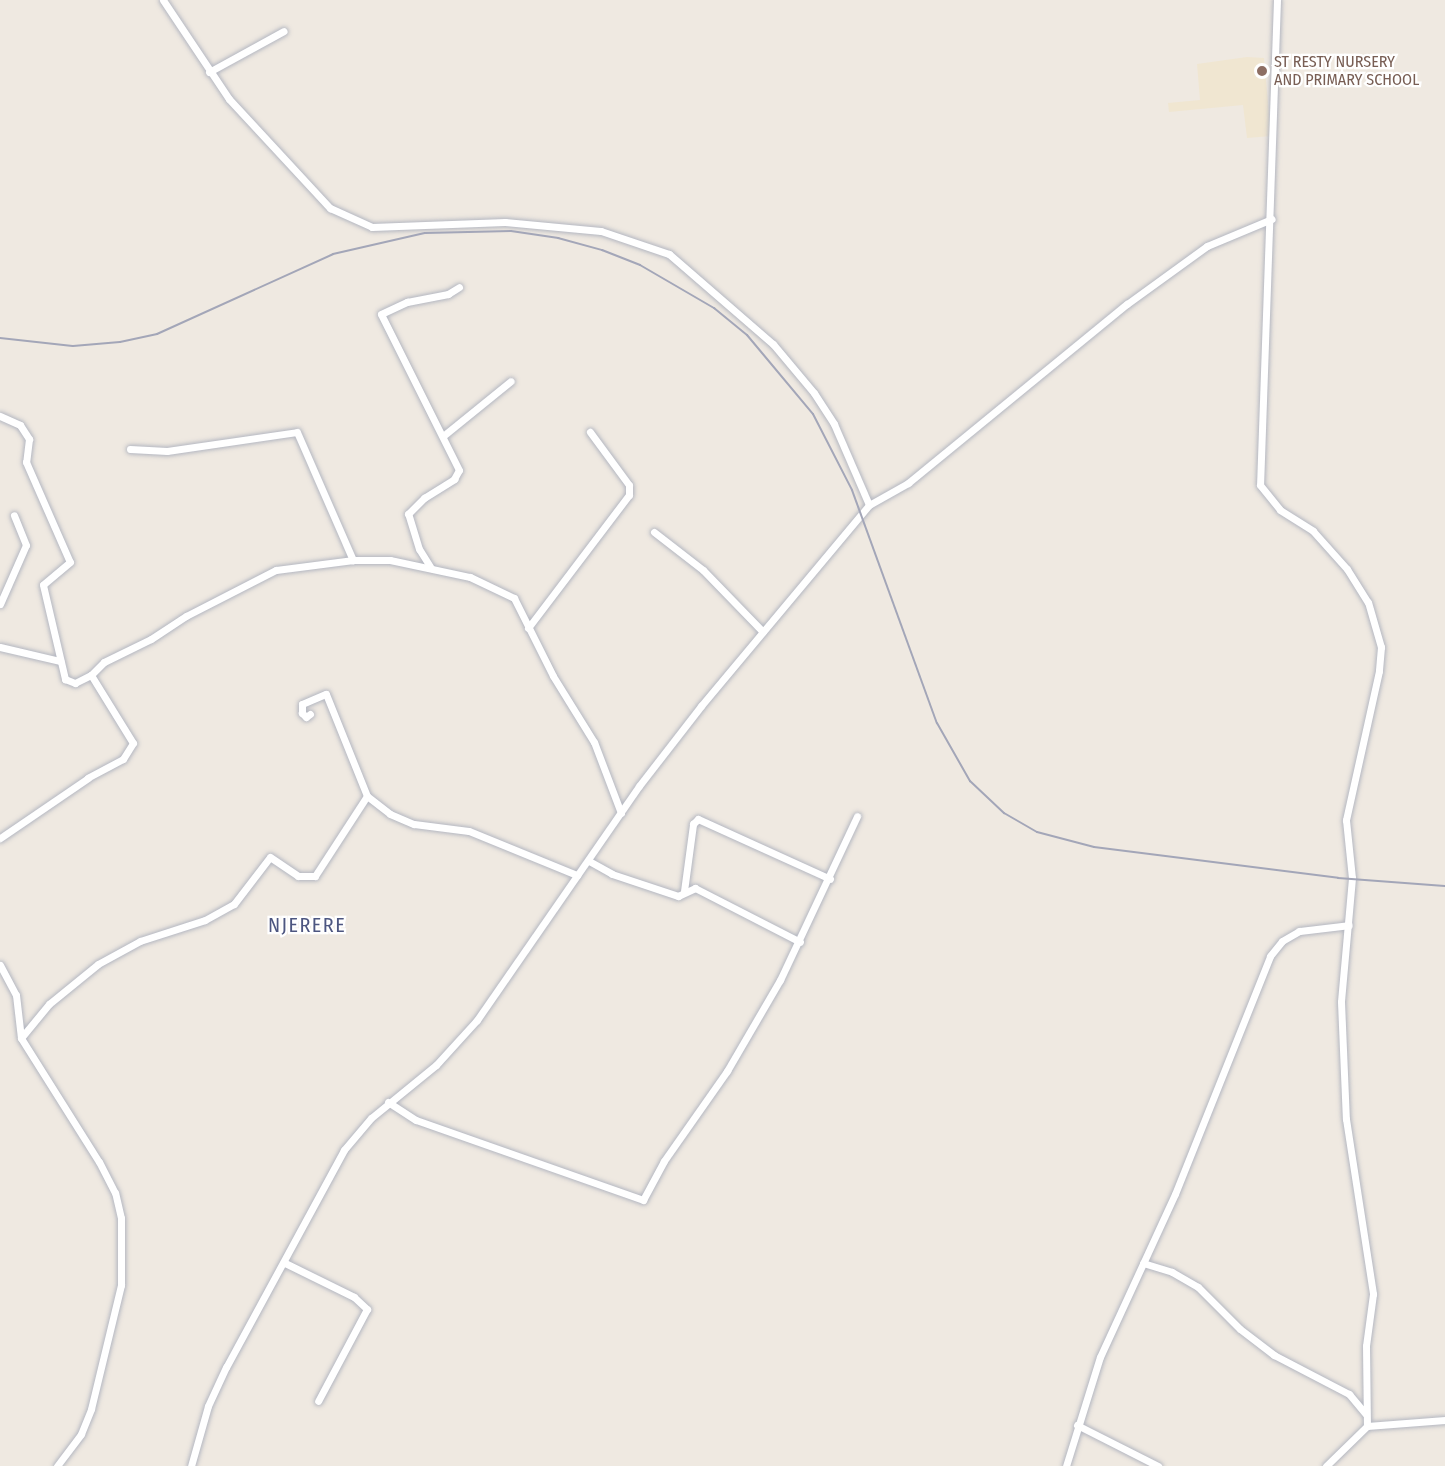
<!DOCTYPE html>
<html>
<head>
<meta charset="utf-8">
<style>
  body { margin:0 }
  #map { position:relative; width:1445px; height:1466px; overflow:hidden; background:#efe9e1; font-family:"Fira Sans Condensed",sans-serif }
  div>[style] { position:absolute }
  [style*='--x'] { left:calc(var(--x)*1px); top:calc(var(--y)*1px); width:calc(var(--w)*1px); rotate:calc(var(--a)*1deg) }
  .education>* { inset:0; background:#f0e6d1 }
  .roads { filter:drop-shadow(0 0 2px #b4b7c1) drop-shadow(0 0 2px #b4b7c1) }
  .minor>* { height:7px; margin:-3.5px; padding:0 3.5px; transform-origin:3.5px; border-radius:3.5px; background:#fff }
  .rail>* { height:2px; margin:-1px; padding:0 1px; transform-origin:1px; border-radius:1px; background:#a3a6b8 }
  .dots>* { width:16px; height:16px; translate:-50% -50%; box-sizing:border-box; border:3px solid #fff; border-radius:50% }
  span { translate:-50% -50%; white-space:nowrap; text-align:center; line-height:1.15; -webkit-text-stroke:4.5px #fff; paint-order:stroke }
  .education-label { font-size:16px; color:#785e54 }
  .left { translate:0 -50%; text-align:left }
  .quarter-label { font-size:20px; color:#4d5680; letter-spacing:1.5px }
</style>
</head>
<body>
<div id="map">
  <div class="education">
    <i style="clip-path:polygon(1247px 57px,1264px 58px,1271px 136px,1247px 138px,1243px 105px,1169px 112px,1168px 103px,1200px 100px,1197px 64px)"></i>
  </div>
  <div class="roads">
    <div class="minor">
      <i style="--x:163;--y:0;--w:119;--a:56.3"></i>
      <i style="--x:229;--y:99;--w:149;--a:47.2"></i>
      <i style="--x:330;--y:208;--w:46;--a:24.3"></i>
      <i style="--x:372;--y:227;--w:133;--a:-2.2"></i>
      <i style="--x:505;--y:222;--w:96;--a:5.4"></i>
      <i style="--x:601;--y:231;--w:72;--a:18.7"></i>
      <i style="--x:669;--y:254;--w:138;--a:40.9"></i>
      <i style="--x:773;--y:344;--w:64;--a:50.1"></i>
      <i style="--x:814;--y:393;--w:37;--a:57"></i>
      <i style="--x:834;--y:424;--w:88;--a:66.6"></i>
      <i style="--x:869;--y:505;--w:262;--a:129.9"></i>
      <i style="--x:701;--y:706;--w:101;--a:127.8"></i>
      <i style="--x:639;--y:786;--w:285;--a:124.7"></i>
      <i style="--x:477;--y:1020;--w:61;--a:132.3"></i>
      <i style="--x:436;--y:1065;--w:84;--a:140.8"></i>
      <i style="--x:371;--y:1118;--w:42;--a:130.2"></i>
      <i style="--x:344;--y:1150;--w:247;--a:118.5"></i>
      <i style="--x:226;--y:1367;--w:43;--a:114.8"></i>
      <i style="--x:208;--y:1406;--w:62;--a:105.8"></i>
      <i style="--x:1277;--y:0;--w:485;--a:92"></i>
      <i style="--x:1260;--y:485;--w:32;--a:51"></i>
      <i style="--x:1280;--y:510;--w:39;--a:32"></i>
      <i style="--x:1313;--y:531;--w:51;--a:48.2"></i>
      <i style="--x:1347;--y:569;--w:39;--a:58"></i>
      <i style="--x:1368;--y:602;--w:47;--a:73.9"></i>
      <i style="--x:1381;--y:647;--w:24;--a:95"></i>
      <i style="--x:1379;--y:671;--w:153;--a:102.5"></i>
      <i style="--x:1346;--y:820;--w:58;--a:84.1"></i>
      <i style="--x:1352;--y:878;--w:124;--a:95.1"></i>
      <i style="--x:1341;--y:1002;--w:117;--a:87.6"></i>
      <i style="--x:1346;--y:1119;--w:177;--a:81.2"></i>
      <i style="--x:1373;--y:1294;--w:52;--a:97.7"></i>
      <i style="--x:1366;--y:1346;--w:80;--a:89.3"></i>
      <i style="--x:209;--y:72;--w:85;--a:-28.7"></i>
      <i style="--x:0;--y:416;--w:22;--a:24"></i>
      <i style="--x:20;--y:425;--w:17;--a:57"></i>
      <i style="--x:29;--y:439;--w:23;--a:97"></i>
      <i style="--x:26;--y:462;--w:109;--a:66.3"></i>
      <i style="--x:70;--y:562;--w:35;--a:140"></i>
      <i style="--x:43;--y:585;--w:97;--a:76.8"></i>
      <i style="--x:65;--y:679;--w:11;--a:22"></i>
      <i style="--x:75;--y:683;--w:18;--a:-27"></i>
      <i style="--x:91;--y:675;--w:80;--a:58.3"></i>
      <i style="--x:133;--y:743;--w:19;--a:122"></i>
      <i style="--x:123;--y:759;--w:40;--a:152"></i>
      <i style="--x:88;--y:778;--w:107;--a:145.7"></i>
      <i style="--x:443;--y:436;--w:87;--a:-39"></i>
      <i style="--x:130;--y:449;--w:37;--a:3"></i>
      <i style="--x:167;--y:451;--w:131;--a:-8.3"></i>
      <i style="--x:297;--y:432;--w:140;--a:66.4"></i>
      <i style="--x:869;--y:505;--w:45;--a:-29.4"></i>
      <i style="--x:908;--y:483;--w:283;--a:-39.3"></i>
      <i style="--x:1127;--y:304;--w:99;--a:-35.9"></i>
      <i style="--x:1207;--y:246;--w:70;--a:-22.6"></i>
      <i style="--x:654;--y:532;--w:62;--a:37.8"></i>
      <i style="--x:703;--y:570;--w:86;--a:45.9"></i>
      <i style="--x:431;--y:568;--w:22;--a:-122"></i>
      <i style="--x:419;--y:549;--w:37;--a:-107"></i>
      <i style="--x:408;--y:514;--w:23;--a:-45"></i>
      <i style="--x:424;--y:498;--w:36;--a:-32"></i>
      <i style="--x:454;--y:479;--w:10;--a:-61"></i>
      <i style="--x:459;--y:470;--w:174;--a:-116.6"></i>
      <i style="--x:381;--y:314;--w:29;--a:-25"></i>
      <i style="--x:407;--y:302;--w:42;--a:-11"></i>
      <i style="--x:448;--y:294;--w:13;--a:-32"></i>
      <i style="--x:0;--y:604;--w:64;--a:-66.2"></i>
      <i style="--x:26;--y:545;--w:32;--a:-112"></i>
      <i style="--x:528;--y:628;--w:167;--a:-52.8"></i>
      <i style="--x:629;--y:495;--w:10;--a:-90"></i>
      <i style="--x:629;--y:485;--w:66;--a:-126.3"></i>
      <i style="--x:0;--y:647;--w:62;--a:13.1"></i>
      <i style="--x:91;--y:675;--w:18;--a:-45"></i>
      <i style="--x:104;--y:662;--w:52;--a:-26.1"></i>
      <i style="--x:151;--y:639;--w:42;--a:-33.3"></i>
      <i style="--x:186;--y:616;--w:101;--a:-27.1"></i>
      <i style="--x:276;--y:570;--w:78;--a:-7.4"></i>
      <i style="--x:353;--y:560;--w:37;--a:0"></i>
      <i style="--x:390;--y:560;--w:82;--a:12"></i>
      <i style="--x:470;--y:577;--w:49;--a:25.5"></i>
      <i style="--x:514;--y:598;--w:87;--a:63.4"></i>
      <i style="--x:553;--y:676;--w:78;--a:58.2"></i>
      <i style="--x:594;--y:742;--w:76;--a:69.2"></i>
      <i style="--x:310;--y:714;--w:5;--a:143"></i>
      <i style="--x:306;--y:717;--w:6;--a:-135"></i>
      <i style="--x:302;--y:713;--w:9;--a:-90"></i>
      <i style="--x:302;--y:704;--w:26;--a:-23"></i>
      <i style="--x:326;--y:694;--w:110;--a:68.1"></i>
      <i style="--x:367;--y:796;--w:29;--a:38"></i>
      <i style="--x:390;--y:814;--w:26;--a:23"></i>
      <i style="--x:414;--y:824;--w:55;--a:7.3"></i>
      <i style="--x:469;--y:831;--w:117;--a:22.2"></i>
      <i style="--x:589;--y:861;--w:26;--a:29"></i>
      <i style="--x:612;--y:874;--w:70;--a:18.4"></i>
      <i style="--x:678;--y:896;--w:19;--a:-25"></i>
      <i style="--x:695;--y:888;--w:118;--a:27.2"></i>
      <i style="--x:684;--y:891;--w:68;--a:-82.3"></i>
      <i style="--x:693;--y:824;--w:7;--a:-45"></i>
      <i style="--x:698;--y:819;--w:145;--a:24.4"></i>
      <i style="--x:0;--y:965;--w:34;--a:62"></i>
      <i style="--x:16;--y:995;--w:43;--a:83.4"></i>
      <i style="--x:388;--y:1102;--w:33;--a:33"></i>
      <i style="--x:416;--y:1120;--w:241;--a:19.4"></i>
      <i style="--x:643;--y:1200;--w:44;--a:-61.7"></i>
      <i style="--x:664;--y:1161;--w:110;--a:-55"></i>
      <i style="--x:727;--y:1071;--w:105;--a:-59.8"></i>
      <i style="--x:780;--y:980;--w:181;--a:-64.8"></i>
      <i style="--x:285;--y:1263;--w:77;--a:26.2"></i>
      <i style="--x:354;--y:1297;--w:18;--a:43"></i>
      <i style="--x:367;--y:1309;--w:104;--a:118"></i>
      <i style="--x:1143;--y:1263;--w:30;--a:17"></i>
      <i style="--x:1172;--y:1272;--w:30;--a:30"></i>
      <i style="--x:1198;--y:1287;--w:59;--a:45"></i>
      <i style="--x:1240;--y:1329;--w:43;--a:37.4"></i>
      <i style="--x:1274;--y:1355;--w:85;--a:27.5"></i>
      <i style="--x:1349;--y:1394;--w:26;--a:50"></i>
      <i style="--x:1077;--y:1425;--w:91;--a:26.8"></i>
      <i style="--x:57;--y:1466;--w:40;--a:-53"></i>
      <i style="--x:81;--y:1434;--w:27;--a:-68"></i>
      <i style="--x:91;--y:1409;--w:128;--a:-76.4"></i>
      <i style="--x:121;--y:1285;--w:67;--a:-90"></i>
      <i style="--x:121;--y:1218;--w:26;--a:-103"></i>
      <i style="--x:115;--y:1193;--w:35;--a:-117"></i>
      <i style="--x:99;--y:1162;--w:146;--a:-122.2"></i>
      <i style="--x:21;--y:1038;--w:44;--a:-50.5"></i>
      <i style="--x:49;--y:1004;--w:63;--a:-39.2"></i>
      <i style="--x:98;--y:964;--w:48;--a:-28.7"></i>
      <i style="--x:140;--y:941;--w:68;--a:-17.9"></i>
      <i style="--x:205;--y:920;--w:33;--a:-29"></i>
      <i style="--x:234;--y:904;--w:59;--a:-52.5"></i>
      <i style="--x:270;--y:857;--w:34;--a:34"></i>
      <i style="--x:298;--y:876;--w:17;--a:0"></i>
      <i style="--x:315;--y:876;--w:95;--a:-57"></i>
      <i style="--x:1066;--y:1466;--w:114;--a:-72.7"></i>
      <i style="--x:1100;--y:1357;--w:179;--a:-65.3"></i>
      <i style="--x:1175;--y:1194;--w:256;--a:-68.2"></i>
      <i style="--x:1270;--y:956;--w:19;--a:-51"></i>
      <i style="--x:1282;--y:941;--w:20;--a:-30"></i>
      <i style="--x:1299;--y:931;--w:50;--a:-6.8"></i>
      <i style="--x:1326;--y:1466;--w:57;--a:-44.3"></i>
      <i style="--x:1367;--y:1426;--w:78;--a:-4.4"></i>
    </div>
  </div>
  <div class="rail">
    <i style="--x:0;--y:338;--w:73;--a:6.3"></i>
    <i style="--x:73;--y:346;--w:47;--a:-4.9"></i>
    <i style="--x:120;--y:342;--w:38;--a:-12"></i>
    <i style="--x:157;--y:334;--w:193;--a:-24.4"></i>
    <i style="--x:333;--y:254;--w:94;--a:-12.9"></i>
    <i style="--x:425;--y:233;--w:86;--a:-1.3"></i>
    <i style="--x:511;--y:231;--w:48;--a:8.5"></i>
    <i style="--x:558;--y:238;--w:46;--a:15.3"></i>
    <i style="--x:602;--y:250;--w:41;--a:21.5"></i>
    <i style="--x:640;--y:265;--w:86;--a:30.2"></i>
    <i style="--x:714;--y:308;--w:43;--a:39.3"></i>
    <i style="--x:747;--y:335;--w:103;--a:50.1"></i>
    <i style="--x:813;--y:414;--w:85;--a:62.8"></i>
    <i style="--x:852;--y:490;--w:248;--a:70"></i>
    <i style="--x:937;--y:723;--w:67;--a:60.4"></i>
    <i style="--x:970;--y:781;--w:47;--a:43.3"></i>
    <i style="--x:1004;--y:813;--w:38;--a:30"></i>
    <i style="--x:1037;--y:832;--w:59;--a:14.7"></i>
    <i style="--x:1094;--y:847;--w:246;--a:7.2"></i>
    <i style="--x:1338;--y:878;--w:107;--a:4.3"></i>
  </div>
  <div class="dots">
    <i style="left:1262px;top:71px;background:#8d6e63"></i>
  </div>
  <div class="education-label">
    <span class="left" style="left:1274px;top:71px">ST RESTY NURSERY<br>AND PRIMARY SCHOOL</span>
  </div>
  <div class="quarter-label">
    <span style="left:307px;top:925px">NJERERE</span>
  </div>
</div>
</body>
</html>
